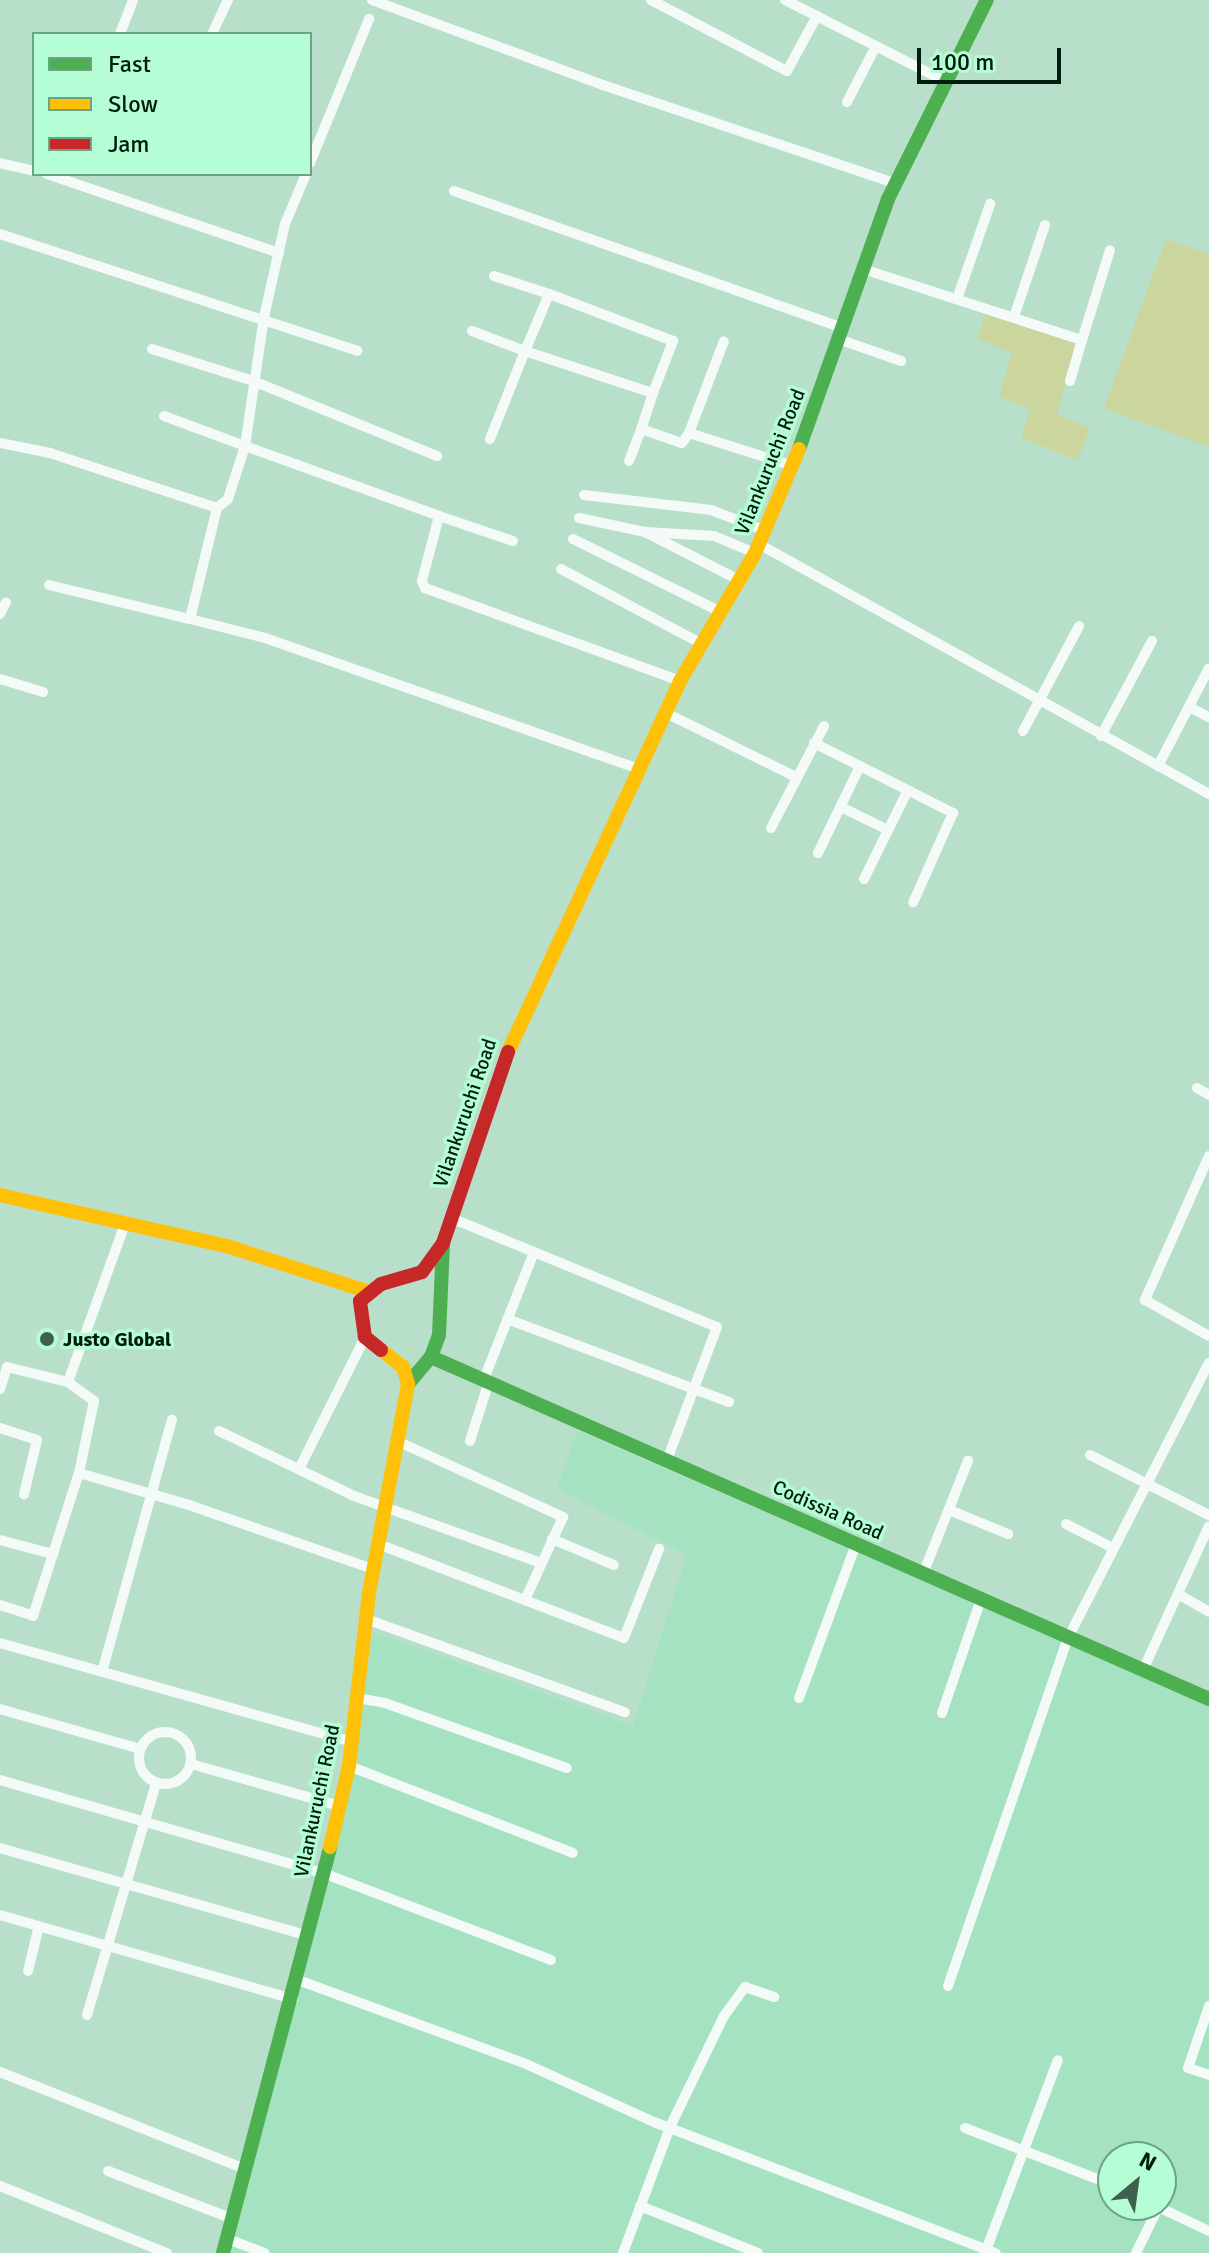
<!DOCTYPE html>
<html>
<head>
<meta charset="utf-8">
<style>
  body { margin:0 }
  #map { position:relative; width:1209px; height:2253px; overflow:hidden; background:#b8dfc9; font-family:Signika,sans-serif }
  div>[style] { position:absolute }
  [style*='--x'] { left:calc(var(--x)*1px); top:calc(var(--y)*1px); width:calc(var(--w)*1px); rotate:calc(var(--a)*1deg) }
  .built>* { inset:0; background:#a4e2c1 }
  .green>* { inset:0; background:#cbd69f }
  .street>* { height:10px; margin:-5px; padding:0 5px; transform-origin:5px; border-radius:5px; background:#f4faf7 }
  .street>.ring { margin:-5px; padding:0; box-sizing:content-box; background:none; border:10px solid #f4faf7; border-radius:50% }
  .fast>* { height:14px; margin:-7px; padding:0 7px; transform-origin:7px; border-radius:7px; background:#4caf50 }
  .slow>* { height:14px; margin:-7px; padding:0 7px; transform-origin:7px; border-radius:7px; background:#ffc107 }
  .jam>* { height:14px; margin:-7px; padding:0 7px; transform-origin:7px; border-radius:7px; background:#c62828 }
  .dots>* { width:22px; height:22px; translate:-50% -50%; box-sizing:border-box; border:4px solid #b4fdd5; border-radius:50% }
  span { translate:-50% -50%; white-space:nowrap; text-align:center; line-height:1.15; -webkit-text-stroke:7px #b4fdd5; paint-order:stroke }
  .street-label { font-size:20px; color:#001c0e }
  .poi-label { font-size:20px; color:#001c0e; font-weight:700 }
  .left { translate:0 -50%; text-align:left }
  .legend { position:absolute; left:32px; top:32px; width:280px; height:144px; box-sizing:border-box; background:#b4fdd5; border:2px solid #6ca385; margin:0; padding:10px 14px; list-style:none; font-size:24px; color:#001c0e }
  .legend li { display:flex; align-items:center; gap:16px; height:40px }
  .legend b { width:40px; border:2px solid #6ca385 }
  .north { position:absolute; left:1097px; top:2141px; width:80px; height:80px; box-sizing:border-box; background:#b4fdd5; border:2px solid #6ca385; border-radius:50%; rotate:29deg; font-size:22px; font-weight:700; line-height:32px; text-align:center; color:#001c0e }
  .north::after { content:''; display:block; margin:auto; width:28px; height:36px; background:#40604f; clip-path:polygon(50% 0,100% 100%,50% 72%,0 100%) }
  .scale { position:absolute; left:917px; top:48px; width:144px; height:36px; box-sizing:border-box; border:4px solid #001c0e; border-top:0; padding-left:10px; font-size:24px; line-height:28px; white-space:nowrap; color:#001c0e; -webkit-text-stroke:6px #b4fdd5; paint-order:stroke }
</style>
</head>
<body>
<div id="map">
  <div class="built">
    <i style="clip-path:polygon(evenodd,577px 1431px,1209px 1705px,1209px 2253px,229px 2253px,351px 1782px,373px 1632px,633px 1726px,687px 1555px,557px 1489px,577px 1431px,1113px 2157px,1161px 2157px,1161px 2205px,1113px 2205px,1113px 2157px)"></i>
  </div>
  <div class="green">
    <i style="clip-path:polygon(1166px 239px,1209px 254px,1209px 447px,1104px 408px)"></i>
    <i style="clip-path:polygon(986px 315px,1076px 343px,1057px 414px,1090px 428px,1078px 460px,1021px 438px,1030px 410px,999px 396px,1012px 353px,977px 338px)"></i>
  </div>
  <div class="street">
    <i style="--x:372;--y:0;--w:246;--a:20.2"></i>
    <i style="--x:603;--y:85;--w:308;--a:18.6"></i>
    <i style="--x:651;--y:0;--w:153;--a:27.6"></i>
    <i style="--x:787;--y:71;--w:63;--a:-61.4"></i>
    <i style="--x:785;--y:0;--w:177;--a:26.9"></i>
    <i style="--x:120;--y:34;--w:36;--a:-69"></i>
    <i style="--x:212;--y:34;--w:38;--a:-65"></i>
    <i style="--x:847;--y:102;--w:63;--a:-62.6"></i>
    <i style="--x:0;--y:163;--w:35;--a:13"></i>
    <i style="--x:310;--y:163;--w:156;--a:-67.7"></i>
    <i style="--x:47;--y:174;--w:245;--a:18.8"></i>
    <i style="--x:454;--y:191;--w:410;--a:19.4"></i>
    <i style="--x:0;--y:234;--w:376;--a:18.1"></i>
    <i style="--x:863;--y:269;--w:230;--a:18"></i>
    <i style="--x:1082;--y:340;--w:94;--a:-72.7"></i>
    <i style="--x:494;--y:276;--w:58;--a:18.1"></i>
    <i style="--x:957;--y:299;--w:101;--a:-70.8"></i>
    <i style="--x:1014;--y:317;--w:97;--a:-71.4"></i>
    <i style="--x:472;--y:331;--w:57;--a:20.7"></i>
    <i style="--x:525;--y:351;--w:95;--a:111.7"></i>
    <i style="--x:838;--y:339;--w:67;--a:19.2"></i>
    <i style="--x:152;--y:349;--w:106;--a:17.6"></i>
    <i style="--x:253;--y:381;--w:199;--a:22.2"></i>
    <i style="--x:1070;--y:381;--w:43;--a:-73.7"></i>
    <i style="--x:653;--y:393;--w:56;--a:-69"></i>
    <i style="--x:673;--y:341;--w:133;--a:-159.2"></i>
    <i style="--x:549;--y:294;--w:62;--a:112.8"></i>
    <i style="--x:525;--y:351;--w:135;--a:18.2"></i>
    <i style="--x:653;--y:393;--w:38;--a:108"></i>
    <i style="--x:641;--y:429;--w:43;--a:18.9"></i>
    <i style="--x:682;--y:443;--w:12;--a:-55"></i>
    <i style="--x:689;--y:433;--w:109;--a:17.6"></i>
    <i style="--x:164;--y:416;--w:86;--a:20.3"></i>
    <i style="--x:245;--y:446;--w:130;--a:-81.6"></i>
    <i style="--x:264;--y:317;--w:95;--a:-77.3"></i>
    <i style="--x:285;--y:224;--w:54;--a:-67.2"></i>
    <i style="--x:689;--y:433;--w:98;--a:-69.2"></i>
    <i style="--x:0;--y:443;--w:51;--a:11.3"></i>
    <i style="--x:50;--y:453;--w:176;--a:18.2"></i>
    <i style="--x:217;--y:508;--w:114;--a:103.7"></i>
    <i style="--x:190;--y:619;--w:77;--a:14.2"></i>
    <i style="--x:265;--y:638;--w:393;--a:19.3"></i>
    <i style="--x:629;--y:461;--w:34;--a:-69"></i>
    <i style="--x:584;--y:495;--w:128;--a:6.7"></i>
    <i style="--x:711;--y:510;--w:59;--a:20.9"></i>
    <i style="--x:217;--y:508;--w:14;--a:-39"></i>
    <i style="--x:228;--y:499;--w:56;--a:-72.2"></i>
    <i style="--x:245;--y:446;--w:206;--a:19.8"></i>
    <i style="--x:439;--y:516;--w:67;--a:104.7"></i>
    <i style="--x:422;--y:581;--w:8;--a:67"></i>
    <i style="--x:425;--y:588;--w:271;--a:20"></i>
    <i style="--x:439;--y:516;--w:78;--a:18.7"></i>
    <i style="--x:579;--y:518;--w:67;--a:12"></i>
    <i style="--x:645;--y:532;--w:106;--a:27.1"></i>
    <i style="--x:645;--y:532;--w:69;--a:3.3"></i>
    <i style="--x:714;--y:536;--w:44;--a:22.5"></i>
    <i style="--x:573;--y:539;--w:165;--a:26.3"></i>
    <i style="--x:759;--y:544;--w:515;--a:29.05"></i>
    <i style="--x:561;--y:569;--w:160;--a:28"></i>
    <i style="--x:49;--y:585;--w:145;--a:13.6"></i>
    <i style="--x:0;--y:614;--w:13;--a:-63"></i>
    <i style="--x:0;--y:679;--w:45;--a:16.8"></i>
    <i style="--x:1189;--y:707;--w:22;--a:27"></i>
    <i style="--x:664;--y:712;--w:147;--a:26.2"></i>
    <i style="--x:1023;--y:731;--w:119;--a:-61.9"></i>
    <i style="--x:1101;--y:736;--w:108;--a:-61.8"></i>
    <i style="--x:814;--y:743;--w:156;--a:26.7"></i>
    <i style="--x:953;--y:813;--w:98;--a:114"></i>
    <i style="--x:1158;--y:766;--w:110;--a:-62.5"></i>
    <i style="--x:841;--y:807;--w:52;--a:26.1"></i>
    <i style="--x:771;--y:828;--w:115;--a:-62.5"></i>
    <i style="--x:818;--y:853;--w:97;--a:-64.2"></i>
    <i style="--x:864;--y:879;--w:99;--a:-63.7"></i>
    <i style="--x:1197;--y:1088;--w:14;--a:30"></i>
    <i style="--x:1209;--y:1156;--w:158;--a:114"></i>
    <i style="--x:1145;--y:1300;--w:73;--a:29.4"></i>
    <i style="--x:451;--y:1218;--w:287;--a:22.3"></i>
    <i style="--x:717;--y:1327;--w:142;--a:110.6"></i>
    <i style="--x:507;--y:1319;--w:237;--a:20.5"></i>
    <i style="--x:484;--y:1379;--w:136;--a:-68.5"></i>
    <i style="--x:0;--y:1389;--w:23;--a:-72"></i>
    <i style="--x:7;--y:1367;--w:63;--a:13.8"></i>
    <i style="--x:0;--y:1428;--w:39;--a:18"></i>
    <i style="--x:37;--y:1440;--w:56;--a:103.5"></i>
    <i style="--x:219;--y:1431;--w:150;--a:25.7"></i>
    <i style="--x:354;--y:1496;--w:199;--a:19.7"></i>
    <i style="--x:397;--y:1441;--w:183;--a:24.6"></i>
    <i style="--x:563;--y:1517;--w:91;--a:114.6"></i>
    <i style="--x:470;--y:1441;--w:63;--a:-72.4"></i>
    <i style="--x:1090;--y:1455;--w:133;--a:26.8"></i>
    <i style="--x:299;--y:1469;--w:148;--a:-63.4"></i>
    <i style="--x:79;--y:1473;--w:115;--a:16.2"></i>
    <i style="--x:189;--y:1505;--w:195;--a:19.2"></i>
    <i style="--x:949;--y:1510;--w:64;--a:22.1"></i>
    <i style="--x:1066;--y:1524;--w:53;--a:27.1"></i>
    <i style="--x:552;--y:1539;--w:67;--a:22.8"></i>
    <i style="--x:0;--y:1540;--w:55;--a:14.8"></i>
    <i style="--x:378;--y:1544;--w:263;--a:20.9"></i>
    <i style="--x:624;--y:1638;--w:96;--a:-68.5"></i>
    <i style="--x:923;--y:1574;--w:122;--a:-68.3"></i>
    <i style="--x:1178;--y:1594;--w:36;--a:30"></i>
    <i style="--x:0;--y:1605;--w:35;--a:18"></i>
    <i style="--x:33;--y:1616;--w:150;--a:-72.2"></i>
    <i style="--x:79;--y:1473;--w:74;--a:-78.2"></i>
    <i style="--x:94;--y:1401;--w:32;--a:-144"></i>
    <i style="--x:68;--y:1382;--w:171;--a:-70.2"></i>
    <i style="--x:366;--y:1619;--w:275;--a:19.8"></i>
    <i style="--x:0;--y:1643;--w:366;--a:15.7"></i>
    <i style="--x:1143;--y:1670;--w:158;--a:-65.4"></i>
    <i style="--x:102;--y:1672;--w:262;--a:-74.5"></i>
    <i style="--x:357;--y:1698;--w:28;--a:10"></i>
    <i style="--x:385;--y:1703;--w:193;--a:19.7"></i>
    <i style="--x:799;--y:1698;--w:164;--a:-69.7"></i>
    <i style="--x:0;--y:1709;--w:146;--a:15.9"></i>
    <i style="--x:942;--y:1713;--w:120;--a:-71.1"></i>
    <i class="ring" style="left:139px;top:1732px;width:42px;height:42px"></i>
    <i style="--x:191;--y:1764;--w:154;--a:15.8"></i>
    <i style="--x:349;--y:1766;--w:240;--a:21.2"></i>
    <i style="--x:0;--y:1780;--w:336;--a:16.1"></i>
    <i style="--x:323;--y:1873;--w:244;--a:20.9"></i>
    <i style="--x:0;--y:1848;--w:320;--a:15.9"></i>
    <i style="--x:0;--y:1915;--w:305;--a:16"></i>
    <i style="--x:28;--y:1971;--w:46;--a:-76.3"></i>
    <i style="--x:298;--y:1980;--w:243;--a:20.2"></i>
    <i style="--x:526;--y:2064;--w:141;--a:24.4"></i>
    <i style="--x:654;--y:2122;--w:366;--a:21"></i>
    <i style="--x:948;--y:1986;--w:368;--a:-71"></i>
    <i style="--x:1068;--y:1638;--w:309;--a:-62.9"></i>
    <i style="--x:1209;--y:2006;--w:65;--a:108.7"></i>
    <i style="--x:1188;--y:2068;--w:22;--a:18"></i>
    <i style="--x:87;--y:2015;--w:242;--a:-73.4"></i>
    <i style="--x:0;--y:2072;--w:266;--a:21.6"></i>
    <i style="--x:965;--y:2128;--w:159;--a:21.1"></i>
    <i style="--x:108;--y:2171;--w:134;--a:21"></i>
    <i style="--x:0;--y:2186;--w:180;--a:21.9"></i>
    <i style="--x:1154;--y:2205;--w:61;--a:25.3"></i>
    <i style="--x:640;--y:2206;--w:127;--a:21.7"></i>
    <i style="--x:228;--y:2239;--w:39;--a:21"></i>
    <i style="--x:623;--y:2253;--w:134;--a:-69.5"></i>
    <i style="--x:670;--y:2127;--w:123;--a:-64.1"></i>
    <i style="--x:724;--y:2016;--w:36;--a:-54"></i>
    <i style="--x:745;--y:1987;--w:31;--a:19"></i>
    <i style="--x:985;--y:2253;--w:206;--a:-69.3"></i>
    <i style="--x:1136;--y:2253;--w:50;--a:-63.9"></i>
  </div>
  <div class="fast">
    <i style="--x:799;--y:449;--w:265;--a:-70.4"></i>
    <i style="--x:888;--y:199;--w:222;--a:-63.6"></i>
    <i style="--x:431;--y:1357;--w:850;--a:23.73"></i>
    <i style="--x:408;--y:1384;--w:35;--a:-50"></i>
    <i style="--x:431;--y:1357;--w:23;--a:-70"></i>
    <i style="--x:439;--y:1335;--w:92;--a:-87.5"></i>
    <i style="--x:223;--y:2253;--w:420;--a:-75.2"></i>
  </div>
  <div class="slow">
    <i style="--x:508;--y:1052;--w:409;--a:-65.1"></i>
    <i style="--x:680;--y:681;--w:148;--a:-59.6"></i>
    <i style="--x:755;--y:553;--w:113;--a:-67.1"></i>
    <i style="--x:0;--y:1195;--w:236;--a:12.7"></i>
    <i style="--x:230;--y:1247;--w:143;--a:17.9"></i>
    <i style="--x:330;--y:1847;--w:83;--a:-76.8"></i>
    <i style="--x:349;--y:1766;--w:174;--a:-83.4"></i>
    <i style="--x:369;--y:1593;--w:213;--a:-79.4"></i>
    <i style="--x:408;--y:1384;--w:18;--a:-106"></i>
    <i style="--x:403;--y:1367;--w:28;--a:-142"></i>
  </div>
  <div class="jam">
    <i style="--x:381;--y:1350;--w:21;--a:-141"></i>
    <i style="--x:365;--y:1337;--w:36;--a:-98"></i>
    <i style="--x:360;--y:1301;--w:27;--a:-39"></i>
    <i style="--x:381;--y:1284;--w:43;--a:-16.3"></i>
    <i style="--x:422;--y:1272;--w:36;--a:-54"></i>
    <i style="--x:443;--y:1243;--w:202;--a:-71.2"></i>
  </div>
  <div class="dots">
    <i style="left:47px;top:1339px;background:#40604f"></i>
  </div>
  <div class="street-label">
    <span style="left:770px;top:462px;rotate:-68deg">Vilankuruchi Road</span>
    <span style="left:465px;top:1113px;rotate:-71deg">Vilankuruchi Road</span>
    <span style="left:828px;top:1510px;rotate:24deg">Codissia Road</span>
    <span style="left:317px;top:1801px;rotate:-78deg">Vilankuruchi Road</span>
  </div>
  <div class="poi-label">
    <span class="left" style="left:63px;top:1339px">Justo Global</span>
  </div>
  <ul class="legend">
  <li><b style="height:10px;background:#4caf50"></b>Fast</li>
  <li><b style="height:10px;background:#ffc107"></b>Slow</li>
  <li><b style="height:10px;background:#c62828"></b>Jam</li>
  </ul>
  <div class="north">N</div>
  <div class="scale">100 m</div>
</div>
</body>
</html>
